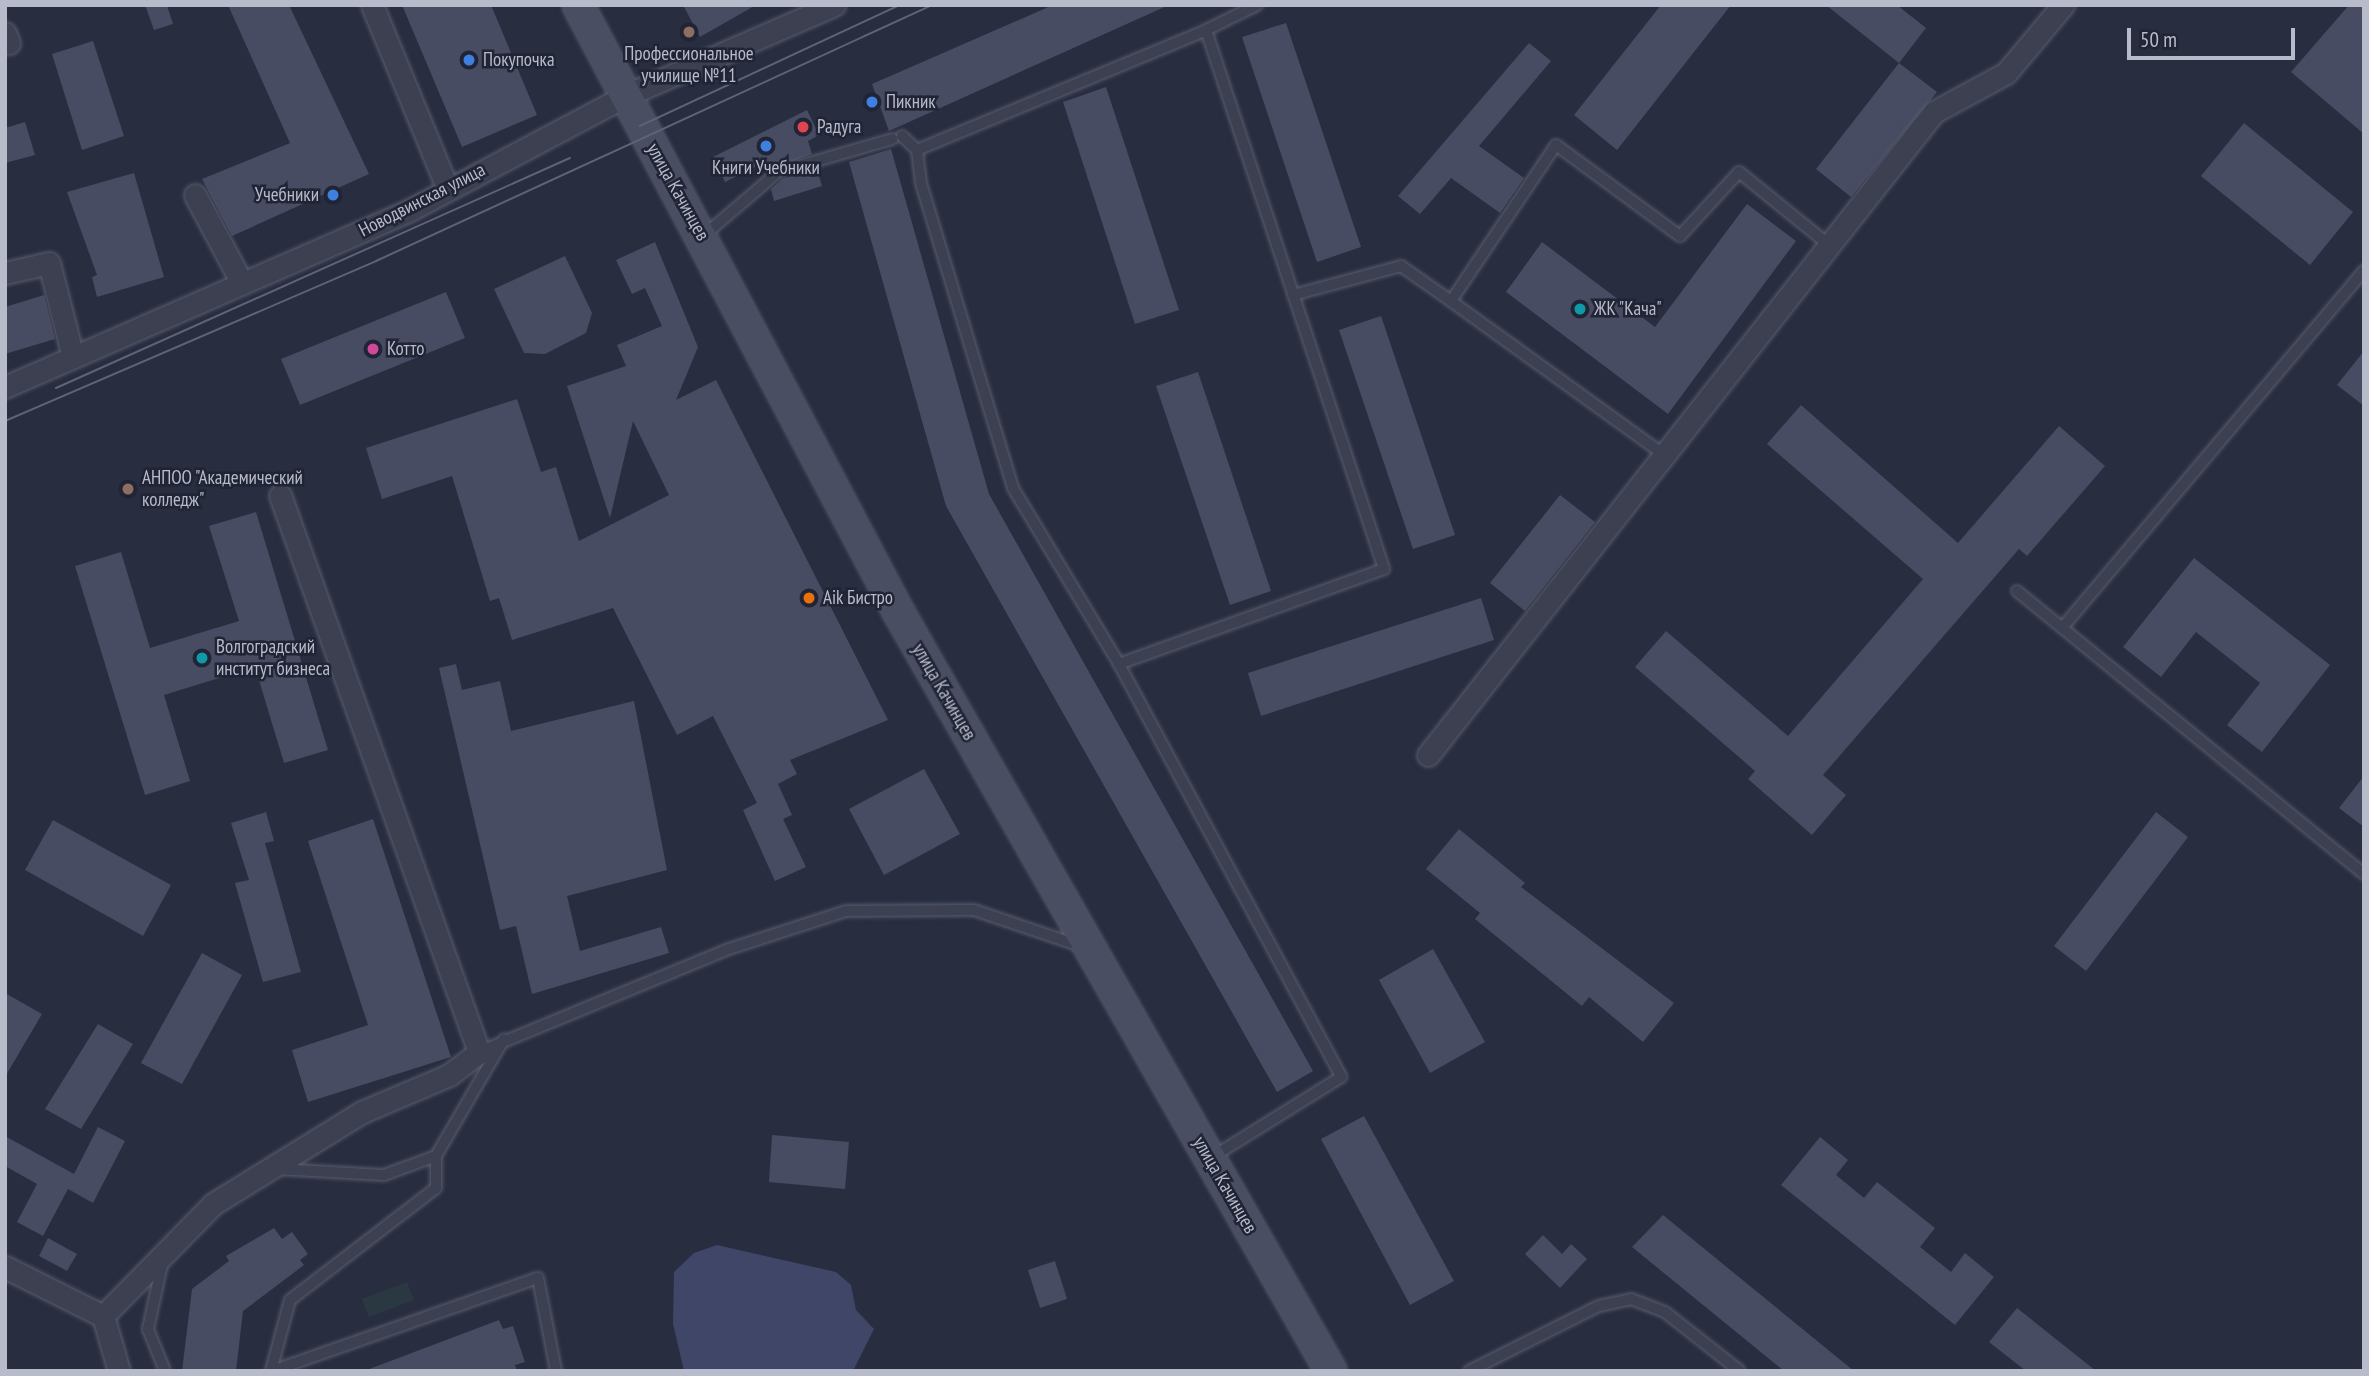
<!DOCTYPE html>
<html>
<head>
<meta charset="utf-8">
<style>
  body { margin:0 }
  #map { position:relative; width:2369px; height:1376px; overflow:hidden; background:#282d40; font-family:"PT Sans Narrow",sans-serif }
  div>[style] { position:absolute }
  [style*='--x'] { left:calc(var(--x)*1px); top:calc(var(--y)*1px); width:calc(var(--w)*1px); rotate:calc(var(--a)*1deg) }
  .green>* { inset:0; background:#2a3941 }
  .water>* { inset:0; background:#3f4668 }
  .building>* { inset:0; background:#474c62 }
  .roads { filter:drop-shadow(0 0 2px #595d6d) drop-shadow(0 0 2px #595d6d) }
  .service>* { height:10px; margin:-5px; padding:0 5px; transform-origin:5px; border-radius:5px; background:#3c4050 }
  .minor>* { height:21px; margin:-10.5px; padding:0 10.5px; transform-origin:10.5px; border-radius:10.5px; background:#3c4050 }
  .secondary>* { height:30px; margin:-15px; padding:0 15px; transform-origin:15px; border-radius:15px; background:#4a4e63 }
  .tram>* { height:2px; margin:-1px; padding:0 1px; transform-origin:1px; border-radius:1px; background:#5e6377 }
  .dots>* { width:19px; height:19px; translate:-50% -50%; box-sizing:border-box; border:4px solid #202435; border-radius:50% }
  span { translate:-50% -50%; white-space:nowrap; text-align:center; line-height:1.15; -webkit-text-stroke:5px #202435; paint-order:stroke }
  .poi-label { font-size:19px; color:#b8bbca }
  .left { translate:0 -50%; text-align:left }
  .right { translate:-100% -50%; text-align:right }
  .street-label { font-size:19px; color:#b8bbca }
  .frame { position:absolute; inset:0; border:7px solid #b8bbca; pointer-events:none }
  .scale { position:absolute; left:2127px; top:28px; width:168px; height:32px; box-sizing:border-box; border:4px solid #b8bbca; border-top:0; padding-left:9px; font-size:21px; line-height:24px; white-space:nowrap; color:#b8bbca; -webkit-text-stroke:5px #202435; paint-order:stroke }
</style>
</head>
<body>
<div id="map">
  <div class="green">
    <i style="clip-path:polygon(407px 1282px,414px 1300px,369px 1317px,362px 1299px)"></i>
  </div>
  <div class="water">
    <i style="clip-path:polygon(717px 1245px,836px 1272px,851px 1285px,856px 1310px,874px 1329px,853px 1371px,684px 1371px,673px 1324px,674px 1272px,694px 1253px)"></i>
  </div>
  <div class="building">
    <i style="clip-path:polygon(145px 5px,167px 5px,173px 24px,154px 30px)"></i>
    <i style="clip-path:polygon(228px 5px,289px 5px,369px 174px,232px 236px,202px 179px,290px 143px)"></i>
    <i style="clip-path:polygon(402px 5px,491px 5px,537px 115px,462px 147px)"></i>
    <i style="clip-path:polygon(683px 5px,756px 5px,700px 37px)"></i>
    <i style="clip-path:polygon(1053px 5px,1169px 5px,889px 131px,872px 84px)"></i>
    <i style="clip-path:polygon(1661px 5px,1731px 5px,1617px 150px,1574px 115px)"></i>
    <i style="clip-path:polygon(1826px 5px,1897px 5px,1926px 28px,1899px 63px,1937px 92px,1851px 197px,1816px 169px,1899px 63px)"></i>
    <i style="clip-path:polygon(2349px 5px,2364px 5px,2364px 134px,2291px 72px)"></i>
    <i style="clip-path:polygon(1286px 23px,1361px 247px,1317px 262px,1242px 37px)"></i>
    <i style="clip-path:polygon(93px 41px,124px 136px,82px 150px,52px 54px)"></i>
    <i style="clip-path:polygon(1529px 43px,1551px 61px,1479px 146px,1524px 178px,1500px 213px,1451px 178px,1420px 214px,1398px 196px)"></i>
    <i style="clip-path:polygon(1106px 87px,1179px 310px,1135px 324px,1063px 102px)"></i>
    <i style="clip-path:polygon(807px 110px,819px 135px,808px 141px,812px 154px,765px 172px,763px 163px,725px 182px,713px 157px)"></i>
    <i style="clip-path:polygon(25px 122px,35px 155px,5px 163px,5px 128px)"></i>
    <i style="clip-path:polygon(2244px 123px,2353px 212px,2310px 265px,2201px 176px)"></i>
    <i style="clip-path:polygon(891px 149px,989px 494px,1313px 1071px,1277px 1092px,946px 506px,849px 162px)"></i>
    <i style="clip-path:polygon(817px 169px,822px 186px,774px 201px,771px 189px,782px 179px)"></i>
    <i style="clip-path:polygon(134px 173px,164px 277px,97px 297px,92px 277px,97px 275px,67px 192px)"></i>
    <i style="clip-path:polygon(1747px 204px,1796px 241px,1668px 414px,1506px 292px,1542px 242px,1655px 327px)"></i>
    <i style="clip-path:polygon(655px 242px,698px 347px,676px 400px,716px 380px,888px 720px,790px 760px,797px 774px,778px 784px,792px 815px,783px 819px,806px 867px,775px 881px,743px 810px,757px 803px,713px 716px,677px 735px,613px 608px,512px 640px,499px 598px,490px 601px,452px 476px,382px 499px,366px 448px,517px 399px,541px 472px,556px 467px,579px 541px,669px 495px,633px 421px,610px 518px,567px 386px,626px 366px,617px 345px,662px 326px,645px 288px,632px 294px,616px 260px)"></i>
    <i style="clip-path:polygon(565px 256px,592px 313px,586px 333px,545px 354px,524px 353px,494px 289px)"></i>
    <i style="clip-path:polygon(446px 292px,465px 338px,300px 405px,281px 359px)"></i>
    <i style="clip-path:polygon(44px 295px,55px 339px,5px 354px,5px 307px)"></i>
    <i style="clip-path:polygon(1381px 316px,1455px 535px,1413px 549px,1339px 330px)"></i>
    <i style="clip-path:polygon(2364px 351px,2364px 406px,2337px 385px)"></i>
    <i style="clip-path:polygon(1198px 372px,1271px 591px,1230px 605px,1156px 386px)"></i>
    <i style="clip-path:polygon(1801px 405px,1958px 543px,2059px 426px,2105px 466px,2027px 556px,2019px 549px,1823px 775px,1846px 795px,1812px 835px,1748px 779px,1755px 771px,1635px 667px,1666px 631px,1788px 736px,1923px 579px,1767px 444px)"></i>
    <i style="clip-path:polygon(1560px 495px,1595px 522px,1525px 611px,1490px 583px)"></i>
    <i style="clip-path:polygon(256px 512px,328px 750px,284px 763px,255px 667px,164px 695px,190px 781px,145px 795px,75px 566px,121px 552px,150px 648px,239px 621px,209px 526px)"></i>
    <i style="clip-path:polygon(2194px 558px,2330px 665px,2262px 752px,2227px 725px,2260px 683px,2196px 632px,2161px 677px,2123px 647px)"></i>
    <i style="clip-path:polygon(1481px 598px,1494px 640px,1261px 716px,1248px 673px)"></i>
    <i style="clip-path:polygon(456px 664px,462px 690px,500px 681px,511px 731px,634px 701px,667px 870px,567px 896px,580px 951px,661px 927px,669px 953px,532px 994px,516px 926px,500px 930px,439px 668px)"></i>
    <i style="clip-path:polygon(924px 769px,960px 834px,884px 875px,849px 809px)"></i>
    <i style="clip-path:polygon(2364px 776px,2364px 827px,2339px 808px)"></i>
    <i style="clip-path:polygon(266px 812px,274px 841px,265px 843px,301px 972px,263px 982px,235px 883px,249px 880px,231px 823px)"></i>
    <i style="clip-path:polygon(2156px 812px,2188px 837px,2086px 971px,2054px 946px)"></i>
    <i style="clip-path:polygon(373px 819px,451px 1057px,308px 1102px,292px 1050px,368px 1025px,308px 841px)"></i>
    <i style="clip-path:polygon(53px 820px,171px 885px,143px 936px,25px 870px)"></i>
    <i style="clip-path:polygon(1459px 829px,1525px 883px,1521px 887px,1674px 1003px,1643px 1042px,1589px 997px,1582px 1006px,1475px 919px,1480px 913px,1426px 869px)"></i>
    <i style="clip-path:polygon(1433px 949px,1485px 1042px,1430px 1073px,1379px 980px)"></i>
    <i style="clip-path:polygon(202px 953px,242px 975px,182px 1084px,141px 1063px)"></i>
    <i style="clip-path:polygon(5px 993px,42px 1014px,5px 1077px)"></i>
    <i style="clip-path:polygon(98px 1024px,133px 1044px,81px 1129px,45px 1109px)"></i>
    <i style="clip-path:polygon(1364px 1116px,1454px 1281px,1410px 1305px,1321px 1139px)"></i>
    <i style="clip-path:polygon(98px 1127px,125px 1141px,93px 1203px,68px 1189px,43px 1236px,17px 1222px,37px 1184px,5px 1166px,5px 1136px,74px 1174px)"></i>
    <i style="clip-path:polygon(772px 1135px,849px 1142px,845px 1189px,769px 1182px)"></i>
    <i style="clip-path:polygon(1820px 1137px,1848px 1160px,1836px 1175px,1864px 1198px,1877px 1182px,1935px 1228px,1920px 1247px,1951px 1272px,1965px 1253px,1994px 1277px,1955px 1325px,1781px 1185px)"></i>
    <i style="clip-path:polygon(1663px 1215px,1854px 1371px,1784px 1371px,1632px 1247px)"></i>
    <i style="clip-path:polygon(274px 1228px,282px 1239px,292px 1232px,308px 1254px,300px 1260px,304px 1265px,243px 1311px,236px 1371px,182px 1371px,192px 1289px,229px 1261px,226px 1256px)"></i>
    <i style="clip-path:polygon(1543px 1235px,1562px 1254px,1571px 1244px,1587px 1259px,1560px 1288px,1525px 1254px)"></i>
    <i style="clip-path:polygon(48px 1238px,77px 1254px,67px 1271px,39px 1256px)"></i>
    <i style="clip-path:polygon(1055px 1261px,1067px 1299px,1040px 1308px,1028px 1270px)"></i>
    <i style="clip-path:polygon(2017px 1308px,2096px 1371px,2026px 1371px,1989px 1342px)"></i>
    <i style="clip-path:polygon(499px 1320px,503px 1329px,513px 1326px,525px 1362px,515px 1365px,517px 1371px,364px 1371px)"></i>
  </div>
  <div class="roads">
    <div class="service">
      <i style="--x:1206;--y:30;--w:57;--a:-26.1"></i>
      <i style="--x:902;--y:136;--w:21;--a:43"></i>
      <i style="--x:917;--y:150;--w:33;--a:83"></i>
      <i style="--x:921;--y:183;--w:319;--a:73.2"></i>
      <i style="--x:1013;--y:488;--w:205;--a:58.9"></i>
      <i style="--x:1119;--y:664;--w:469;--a:61.7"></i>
      <i style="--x:1341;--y:1077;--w:153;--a:148.1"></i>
      <i style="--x:917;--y:150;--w:313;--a:-22.5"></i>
      <i style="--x:1206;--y:30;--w:568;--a:71.72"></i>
      <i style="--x:1384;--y:569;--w:282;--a:160.3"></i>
      <i style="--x:702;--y:237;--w:100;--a:-40.5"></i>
      <i style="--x:778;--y:172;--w:119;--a:-16.1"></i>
      <i style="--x:1293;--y:295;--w:112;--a:-15"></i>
      <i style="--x:1401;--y:266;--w:61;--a:35"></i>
      <i style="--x:1663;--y:454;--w:261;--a:-144.2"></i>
      <i style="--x:1451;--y:301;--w:188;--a:-56.1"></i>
      <i style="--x:1556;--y:145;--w:154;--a:36.3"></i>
      <i style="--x:1680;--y:236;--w:87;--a:-47.3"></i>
      <i style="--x:1739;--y:172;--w:114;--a:39"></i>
      <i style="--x:2017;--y:591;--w:448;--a:39.2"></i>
      <i style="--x:2062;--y:628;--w:468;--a:-49.8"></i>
      <i style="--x:479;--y:1052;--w:270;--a:-22.4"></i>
      <i style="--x:729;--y:949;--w:123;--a:-18"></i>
      <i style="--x:846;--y:911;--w:128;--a:-0.4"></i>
      <i style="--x:974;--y:910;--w:115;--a:18.7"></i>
      <i style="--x:277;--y:1169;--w:107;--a:3.2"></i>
      <i style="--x:384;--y:1175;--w:55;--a:-20.1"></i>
      <i style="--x:436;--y:1156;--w:135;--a:-59.8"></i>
      <i style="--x:163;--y:1260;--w:71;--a:102.3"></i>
      <i style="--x:148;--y:1329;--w:45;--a:68"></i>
      <i style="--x:271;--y:1371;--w:73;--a:-75"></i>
      <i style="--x:290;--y:1300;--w:184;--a:-37.5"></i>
      <i style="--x:436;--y:1188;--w:32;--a:-90"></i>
      <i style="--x:272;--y:1371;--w:282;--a:-19.3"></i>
      <i style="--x:538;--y:1278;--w:95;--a:79"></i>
      <i style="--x:1469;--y:1371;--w:145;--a:-26.6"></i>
      <i style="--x:1599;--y:1306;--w:33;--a:-12"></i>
      <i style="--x:1631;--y:1299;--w:36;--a:21"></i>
      <i style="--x:1665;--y:1312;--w:95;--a:38.2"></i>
    </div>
    <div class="minor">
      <i style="--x:372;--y:5;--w:199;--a:67.6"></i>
      <i style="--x:5;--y:33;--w:11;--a:68"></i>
      <i style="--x:195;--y:195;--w:100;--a:61.9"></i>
      <i style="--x:5;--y:273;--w:45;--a:-12.8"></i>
      <i style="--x:49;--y:263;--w:97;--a:75.7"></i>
      <i style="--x:5;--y:387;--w:440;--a:-23.6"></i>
      <i style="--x:408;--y:211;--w:248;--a:-27.9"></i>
      <i style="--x:627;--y:95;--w:226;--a:-23.5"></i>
      <i style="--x:1428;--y:755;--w:818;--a:-51.8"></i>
      <i style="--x:1934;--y:112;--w:82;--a:-28.4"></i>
      <i style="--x:2006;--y:73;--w:89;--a:-50"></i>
      <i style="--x:5;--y:1267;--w:110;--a:26.6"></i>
      <i style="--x:103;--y:1316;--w:57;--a:73.8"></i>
      <i style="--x:103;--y:1316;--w:157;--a:-45.5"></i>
      <i style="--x:213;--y:1204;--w:175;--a:-31.7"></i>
      <i style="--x:362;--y:1112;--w:95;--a:-23"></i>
      <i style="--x:449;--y:1075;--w:38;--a:-37"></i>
      <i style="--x:479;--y:1052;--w:591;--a:-109.66"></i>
    </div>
    <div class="secondary">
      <i style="--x:578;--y:5;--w:688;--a:62.17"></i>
      <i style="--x:899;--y:613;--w:872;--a:60.32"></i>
    </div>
  </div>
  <div class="tram">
    <i style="--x:640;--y:126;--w:287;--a:-25"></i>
    <i style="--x:56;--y:388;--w:563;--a:-24.11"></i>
    <i style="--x:5;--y:421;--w:404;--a:-23.3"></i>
    <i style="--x:376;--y:261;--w:612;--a:-24.72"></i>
  </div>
  <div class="dots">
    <i style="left:689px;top:32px;background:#8d6e63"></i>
    <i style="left:469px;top:60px;background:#3f7fe0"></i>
    <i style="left:872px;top:102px;background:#3f7fe0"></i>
    <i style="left:803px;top:127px;background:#e0444e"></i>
    <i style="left:766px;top:146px;background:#3f7fe0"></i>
    <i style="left:333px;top:195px;background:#3f7fe0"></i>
    <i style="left:1580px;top:309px;background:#0f9aa8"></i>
    <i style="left:373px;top:349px;background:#d1479c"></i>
    <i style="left:128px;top:489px;background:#8d6e63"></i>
    <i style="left:809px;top:598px;background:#e8710a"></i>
    <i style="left:202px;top:658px;background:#0f9aa8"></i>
  </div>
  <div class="poi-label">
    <span style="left:689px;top:65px">Профессиональное<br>училище №11</span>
    <span class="left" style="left:483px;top:60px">Покупочка</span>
    <span class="left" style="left:886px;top:102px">Пикник</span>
    <span class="left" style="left:817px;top:127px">Радуга</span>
    <span style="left:766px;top:168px">Книги Учебники</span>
    <span class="right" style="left:319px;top:195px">Учебники</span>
    <span class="left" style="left:1594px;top:309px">ЖК "Кача"</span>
    <span class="left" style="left:387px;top:349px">Котто</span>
    <span class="left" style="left:142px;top:489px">АНПОО "Академический<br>колледж"</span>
    <span class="left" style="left:823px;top:598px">Aik Бистро</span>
    <span class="left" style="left:216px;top:658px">Волгоградский<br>институт бизнеса</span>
  </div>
  <div class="street-label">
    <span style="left:678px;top:192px;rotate:61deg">улица Качинцев</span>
    <span style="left:422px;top:200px;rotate:-27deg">Новодвинская улица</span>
    <span style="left:944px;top:692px;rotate:60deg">улица Качинцев</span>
    <span style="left:1225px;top:1185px;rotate:60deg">улица Качинцев</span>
  </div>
  <div class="frame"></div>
  <div class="scale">50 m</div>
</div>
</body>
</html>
